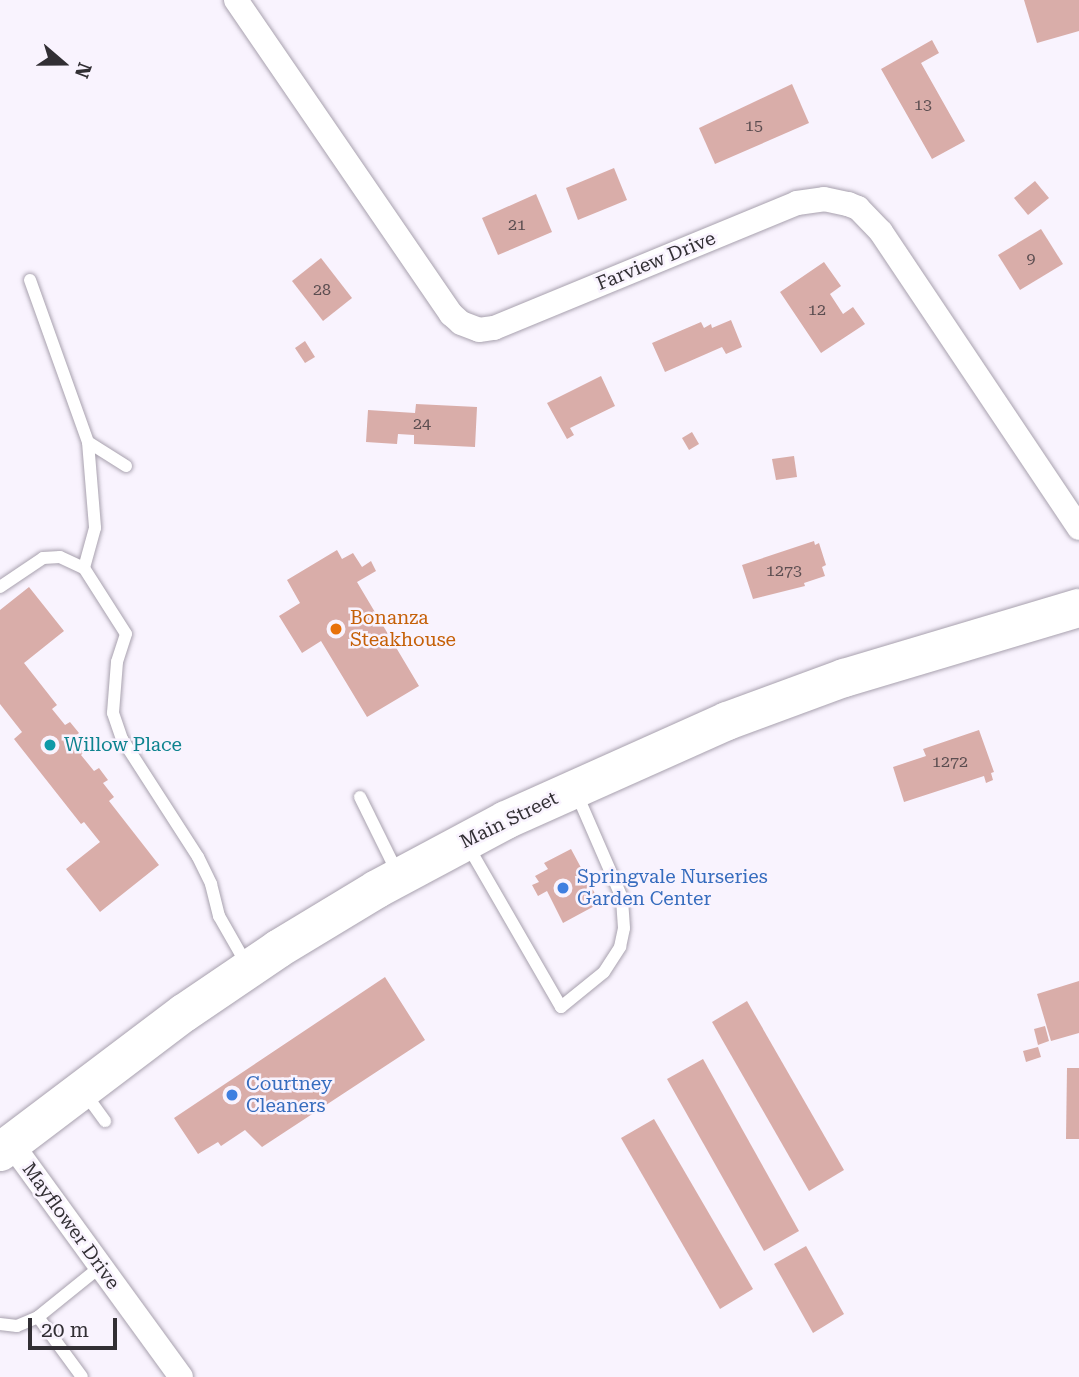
<!DOCTYPE html>
<html>
<head>
<meta charset="utf-8">
<style>
  body { margin:0 }
  #map { position:relative; width:1079px; height:1377px; overflow:hidden; background:#f9f3fe; font-family:"Roboto Serif",serif }
  div>[style] { position:absolute }
  [style*='--x'] { left:calc(var(--x)*1px); top:calc(var(--y)*1px); width:calc(var(--w)*1px); rotate:calc(var(--a)*1deg) }
  .building>* { inset:0; background:#d9ada9 }
  .roads { filter:drop-shadow(0 0 2px #a8a1ae) drop-shadow(0 0 2px #a8a1ae) }
  .lane>* { height:12px; margin:-6px; padding:0 6px; transform-origin:6px; border-radius:6px; background:#fff }
  .street>* { height:24px; margin:-12px; padding:0 12px; transform-origin:12px; border-radius:12px; background:#fff }
  .highway>* { height:38px; margin:-19px; padding:0 19px; transform-origin:19px; border-radius:19px; background:#fff }
  .dots>* { width:19px; height:19px; translate:-50% -50%; box-sizing:border-box; border:4px solid #f9f3fe; border-radius:50% }
  span { translate:-50% -50%; white-space:nowrap; text-align:center; line-height:1.15; -webkit-text-stroke:5px #f9f3fe; paint-order:stroke }
  .number-label { font-size:16px; color:#5c4e51 }
  .number-label span { -webkit-text-stroke-width:0 }
  .street-label { font-size:19px; color:#322f34 }
  .food-label { font-size:19px; color:#c56008 }
  .left { translate:0 -50%; text-align:left }
  .culture-label { font-size:19px; color:#0d838f }
  .shop-label { font-size:19px; color:#366cbe }
  .north { position:absolute; left:28px; top:28px; width:70px; height:70px; -webkit-text-stroke:5px #f9f3fe; paint-order:stroke; rotate:110deg; font-size:19px; font-weight:700; line-height:28px; text-align:center; color:#322f34 }
  .north::after { content:''; display:block; margin:auto; width:24px; height:32px; background:#322f34; clip-path:polygon(50% 0,100% 100%,50% 72%,0 100%) }
  .scale { position:absolute; left:28px; top:1318px; width:89px; height:32px; box-sizing:border-box; border:4px solid #322f34; border-top:0; padding-left:9px; font-size:21px; line-height:24px; white-space:nowrap; color:#322f34; -webkit-text-stroke:5px #f9f3fe; paint-order:stroke }
</style>
</head>
<body>
<div id="map">
  <div class="building">
    <i style="clip-path:polygon(1024px 0,1079px 0,1079px 31px,1037px 43px)"></i>
    <i style="clip-path:polygon(932px 40px,939px 53px,921px 63px,965px 141px,932px 159px,881px 69px)"></i>
    <i style="clip-path:polygon(792px 84px,809px 123px,715px 164px,699px 128px)"></i>
    <i style="clip-path:polygon(614px 168px,627px 200px,578px 220px,566px 188px)"></i>
    <i style="clip-path:polygon(1035px 181px,1049px 198px,1028px 215px,1014px 198px)"></i>
    <i style="clip-path:polygon(536px 194px,552px 232px,498px 255px,482px 218px)"></i>
    <i style="clip-path:polygon(1041px 229px,1063px 264px,1020px 290px,998px 255px)"></i>
    <i style="clip-path:polygon(321px 258px,352px 298px,323px 321px,292px 281px)"></i>
    <i style="clip-path:polygon(824px 262px,841px 286px,830px 294px,843px 314px,853px 307px,865px 324px,821px 353px,780px 292px)"></i>
    <i style="clip-path:polygon(731px 320px,742px 347px,726px 354px,722px 347px,665px 372px,652px 343px,701px 322px,704px 328px,711px 324px,712px 328px)"></i>
    <i style="clip-path:polygon(305px 341px,315px 357px,305px 363px,295px 348px)"></i>
    <i style="clip-path:polygon(601px 376px,615px 406px,570px 428px,574px 435px,567px 439px,547px 403px)"></i>
    <i style="clip-path:polygon(416px 404px,477px 407px,475px 447px,414px 444px,414px 435px,398px 434px,397px 444px,366px 442px,368px 410px,415px 413px)"></i>
    <i style="clip-path:polygon(692px 432px,699px 444px,689px 450px,682px 438px)"></i>
    <i style="clip-path:polygon(794px 456px,797px 477px,776px 480px,772px 459px)"></i>
    <i style="clip-path:polygon(814px 541px,815px 545px,819px 543px,826px 565px,822px 567px,825px 576px,804px 583px,805px 586px,753px 599px,742px 565px)"></i>
    <i style="clip-path:polygon(337px 550px,342px 559px,353px 553px,362px 567px,371px 561px,376px 571px,357px 582px,419px 686px,367px 717px,321px 641px,302px 653px,279px 616px,300px 603px,287px 580px)"></i>
    <i style="clip-path:polygon(29px 587px,64px 631px,24px 663px,57px 705px,52px 709px,65px 725px,70px 722px,79px 733px,74px 737px,85px 751px,81px 755px,94px 771px,99px 768px,108px 780px,103px 783px,114px 797px,109px 801px,159px 865px,100px 912px,66px 869px,100px 842px,84px 822px,81px 824px,14px 739px,22px 732px,0 704px,0 610px)"></i>
    <i style="clip-path:polygon(979px 730px,994px 772px,991px 773px,993px 780px,986px 783px,984px 776px,904px 802px,893px 767px,926px 756px,923px 749px)"></i>
    <i style="clip-path:polygon(571px 849px,600px 903px,563px 923px,547px 891px,538px 896px,532px 885px,539px 882px,535px 876px,548px 869px,544px 863px)"></i>
    <i style="clip-path:polygon(385px 977px,425px 1040px,262px 1147px,245px 1130px,221px 1146px,218px 1142px,198px 1154px,174px 1118px)"></i>
    <i style="clip-path:polygon(1079px 981px,1079px 1033px,1051px 1041px,1037px 994px)"></i>
    <i style="clip-path:polygon(747px 1001px,844px 1170px,809px 1191px,712px 1022px)"></i>
    <i style="clip-path:polygon(1045px 1026px,1049px 1041px,1038px 1045px,1034px 1029px)"></i>
    <i style="clip-path:polygon(1038px 1047px,1041px 1057px,1026px 1062px,1023px 1051px)"></i>
    <i style="clip-path:polygon(703px 1059px,799px 1231px,764px 1251px,667px 1079px)"></i>
    <i style="clip-path:polygon(1067px 1068px,1079px 1068px,1079px 1139px,1066px 1139px)"></i>
    <i style="clip-path:polygon(654px 1119px,753px 1289px,720px 1309px,621px 1138px)"></i>
    <i style="clip-path:polygon(806px 1246px,844px 1314px,813px 1333px,774px 1264px)"></i>
  </div>
  <div class="roads">
    <div class="lane">
      <i style="--x:30;--y:280;--w:172;--a:70.3"></i>
      <i style="--x:88;--y:442;--w:86;--a:85.3"></i>
      <i style="--x:95;--y:528;--w:41;--a:105.4"></i>
      <i style="--x:88;--y:442;--w:45;--a:32.3"></i>
      <i style="--x:0;--y:587;--w:52;--a:-34"></i>
      <i style="--x:43;--y:558;--w:17;--a:-3"></i>
      <i style="--x:60;--y:557;--w:26;--a:25"></i>
      <i style="--x:84;--y:568;--w:78;--a:57.5"></i>
      <i style="--x:126;--y:634;--w:29;--a:108"></i>
      <i style="--x:117;--y:662;--w:51;--a:94.5"></i>
      <i style="--x:113;--y:713;--w:28;--a:71"></i>
      <i style="--x:122;--y:739;--w:140;--a:57.2"></i>
      <i style="--x:198;--y:857;--w:30;--a:64"></i>
      <i style="--x:211;--y:884;--w:33;--a:76"></i>
      <i style="--x:219;--y:916;--w:56;--a:60.3"></i>
      <i style="--x:360;--y:797;--w:86;--a:63.7"></i>
      <i style="--x:468;--y:846;--w:186;--a:60"></i>
      <i style="--x:561;--y:1007;--w:55;--a:-39.1"></i>
      <i style="--x:604;--y:972;--w:30;--a:-57"></i>
      <i style="--x:620;--y:947;--w:19;--a:-78"></i>
      <i style="--x:624;--y:928;--w:30;--a:-94"></i>
      <i style="--x:622;--y:898;--w:116;--a:-113.5"></i>
      <i style="--x:84;--y:1092;--w:36;--a:54"></i>
      <i style="--x:38;--y:1317;--w:74;--a:53.7"></i>
      <i style="--x:0;--y:1324;--w:17;--a:7"></i>
      <i style="--x:17;--y:1326;--w:23;--a:-23"></i>
      <i style="--x:38;--y:1317;--w:80;--a:-38.9"></i>
    </div>
    <div class="street">
      <i style="--x:236;--y:0;--w:381;--a:55.6"></i>
      <i style="--x:451;--y:314;--w:13;--a:42"></i>
      <i style="--x:461;--y:323;--w:19;--a:21"></i>
      <i style="--x:479;--y:330;--w:15;--a:-8"></i>
      <i style="--x:494;--y:328;--w:328;--a:-22.4"></i>
      <i style="--x:797;--y:203;--w:27;--a:-8"></i>
      <i style="--x:824;--y:199;--w:25;--a:12"></i>
      <i style="--x:848;--y:204;--w:11;--a:22"></i>
      <i style="--x:858;--y:208;--w:33;--a:46"></i>
      <i style="--x:881;--y:232;--w:356;--a:56.2"></i>
      <i style="--x:11;--y:1143;--w:289;--a:54"></i>
    </div>
    <div class="highway">
      <i style="--x:0;--y:1152;--w:231;--a:-37.1"></i>
      <i style="--x:184;--y:1013;--w:114;--a:-34.2"></i>
      <i style="--x:278;--y:949;--w:116;--a:-31.2"></i>
      <i style="--x:377;--y:889;--w:146;--a:-28.1"></i>
      <i style="--x:506;--y:820;--w:242;--a:-24.1"></i>
      <i style="--x:727;--y:721;--w:125;--a:-20.2"></i>
      <i style="--x:844;--y:678;--w:245;--a:-16.6"></i>
    </div>
  </div>
  <div class="dots">
    <i style="left:336px;top:629px;background:#e8710a"></i>
    <i style="left:50px;top:745px;background:#0f9aa8"></i>
    <i style="left:563px;top:888px;background:#3f7fe0"></i>
    <i style="left:232px;top:1095px;background:#3f7fe0"></i>
  </div>
  <div class="number-label">
    <span style="left:923px;top:105px">13</span>
    <span style="left:754px;top:126px">15</span>
    <span style="left:517px;top:225px">21</span>
    <span style="left:1031px;top:259px">9</span>
    <span style="left:322px;top:290px">28</span>
    <span style="left:817px;top:310px">12</span>
    <span style="left:422px;top:424px">24</span>
    <span style="left:784px;top:571px">1273</span>
    <span style="left:950px;top:762px">1272</span>
  </div>
  <div class="street-label">
    <span style="left:656px;top:261px;rotate:-22deg">Farview Drive</span>
    <span style="left:509px;top:820px;rotate:-26deg">Main Street</span>
    <span style="left:71px;top:1226px;rotate:54deg">Mayflower Drive</span>
  </div>
  <div class="food-label">
    <span class="left" style="left:350px;top:629px">Bonanza<br>Steakhouse</span>
  </div>
  <div class="culture-label">
    <span class="left" style="left:64px;top:745px">Willow Place</span>
  </div>
  <div class="shop-label">
    <span class="left" style="left:577px;top:888px">Springvale Nurseries<br>Garden Center</span>
    <span class="left" style="left:246px;top:1095px">Courtney<br>Cleaners</span>
  </div>
  <div class="north">N</div>
  <div class="scale">20 m</div>
</div>
</body>
</html>
